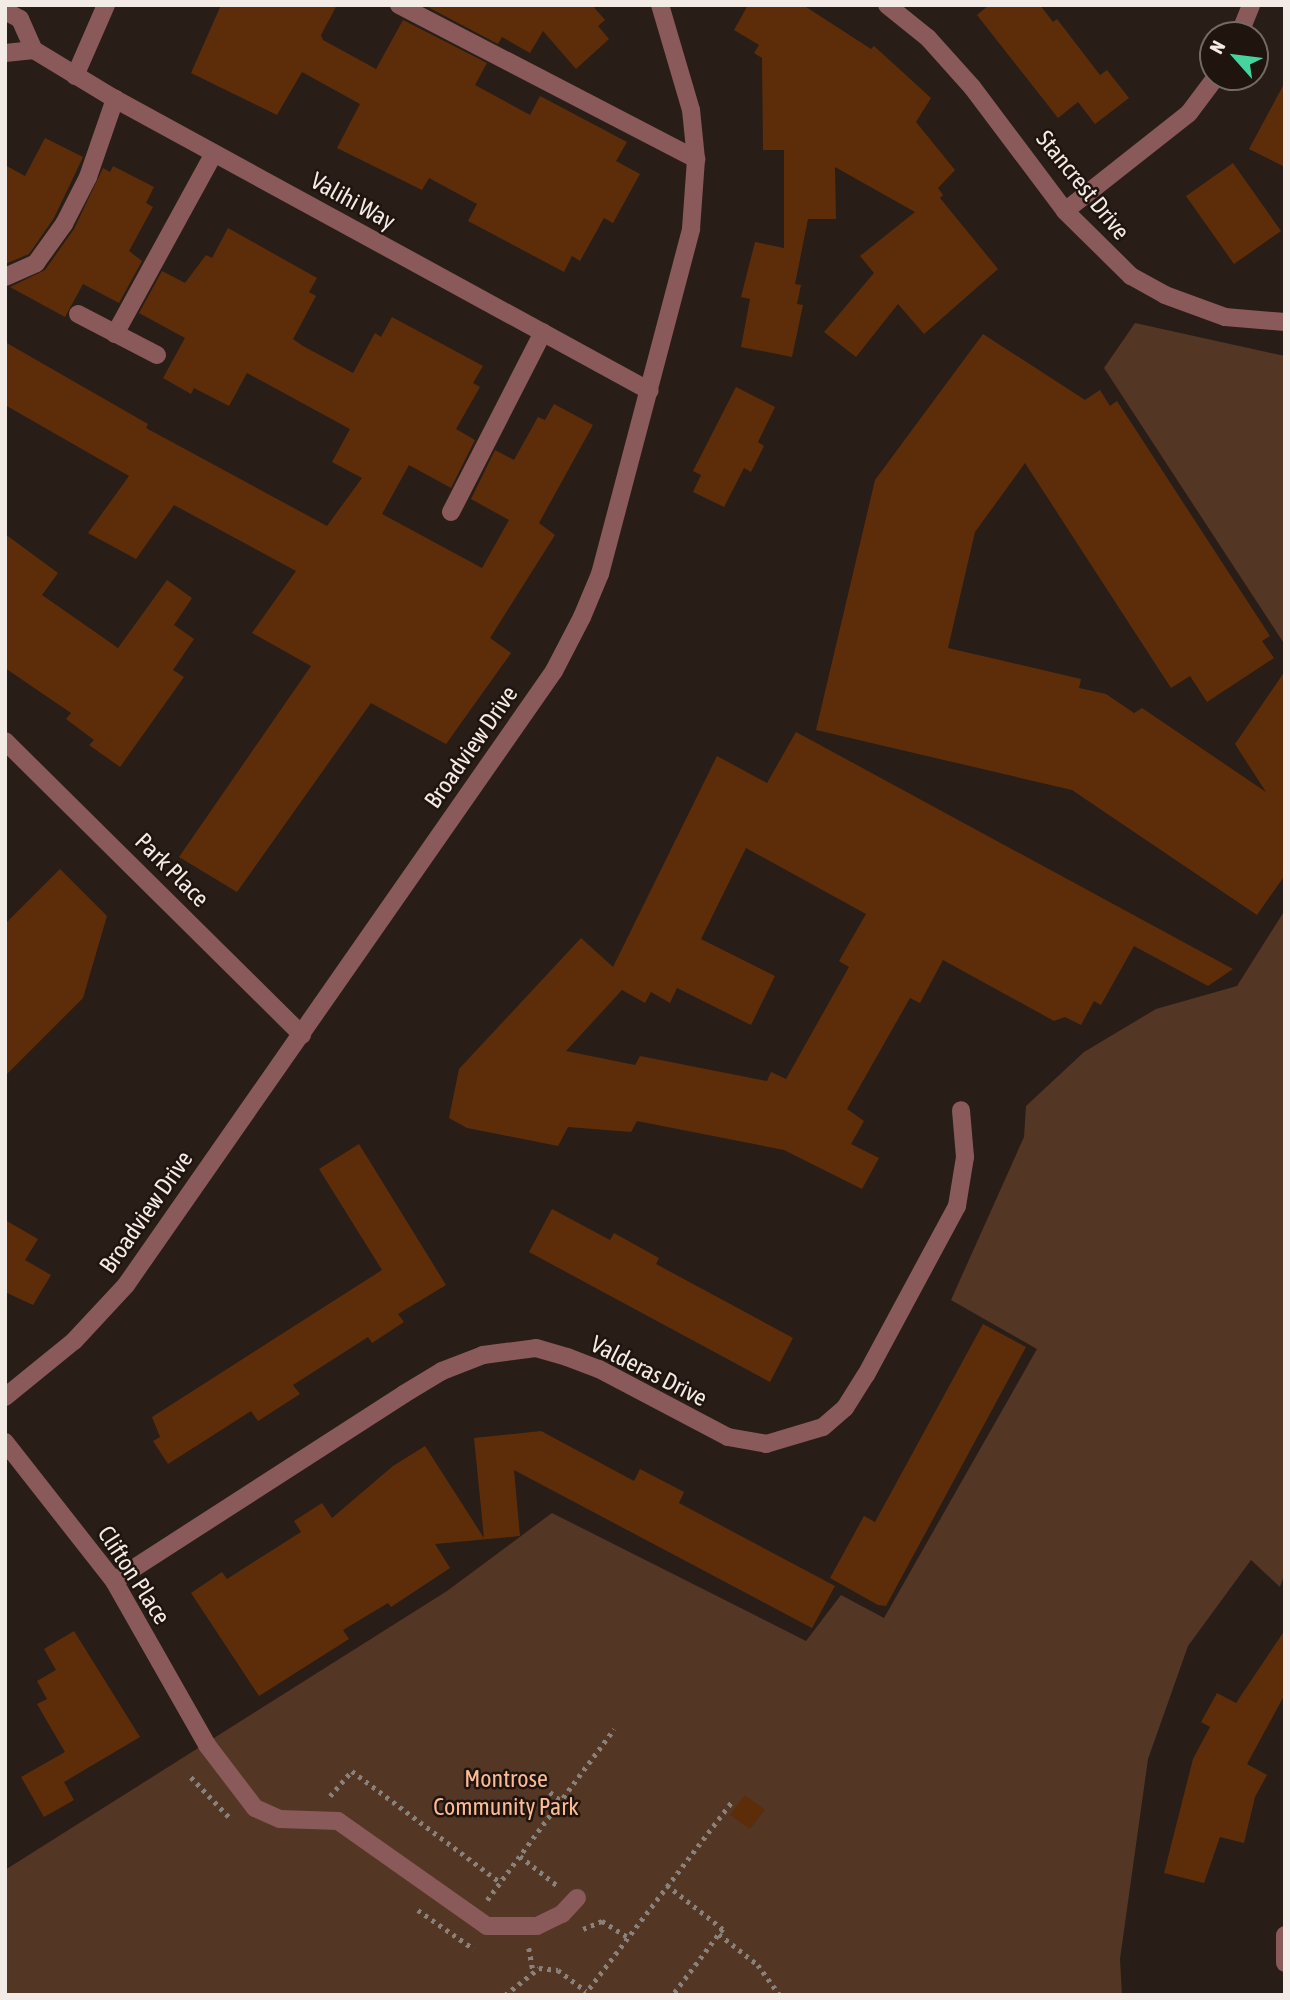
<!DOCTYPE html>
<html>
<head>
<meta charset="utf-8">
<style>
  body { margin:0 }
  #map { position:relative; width:1290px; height:2000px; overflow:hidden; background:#291d17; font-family:"Asap Condensed",sans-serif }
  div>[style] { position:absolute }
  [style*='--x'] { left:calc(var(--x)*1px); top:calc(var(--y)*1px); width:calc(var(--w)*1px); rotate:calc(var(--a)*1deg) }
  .green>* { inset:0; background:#543624 }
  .building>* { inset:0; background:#5d2d0a }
  .path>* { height:4.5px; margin-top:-2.25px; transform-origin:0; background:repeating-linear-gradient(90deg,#8b817b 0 3.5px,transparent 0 8.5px) }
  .minor>* { height:18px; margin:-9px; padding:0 9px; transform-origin:9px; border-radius:9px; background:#8a5959 }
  span { translate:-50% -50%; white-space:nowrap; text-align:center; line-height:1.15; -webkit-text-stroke:5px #1f140e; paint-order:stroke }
  .street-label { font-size:24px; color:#f3ebe6 }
  .park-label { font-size:24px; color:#fcbb95 }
  .frame { position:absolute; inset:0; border:7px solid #f3ebe6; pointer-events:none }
  .north { position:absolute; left:1199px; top:21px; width:70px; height:70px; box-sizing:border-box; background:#1f140e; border:2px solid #746a64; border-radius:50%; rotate:298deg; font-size:19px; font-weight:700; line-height:28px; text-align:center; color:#f3ebe6 }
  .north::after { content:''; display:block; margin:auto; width:24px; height:32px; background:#46d49e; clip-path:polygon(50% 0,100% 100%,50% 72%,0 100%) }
</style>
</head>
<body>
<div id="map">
  <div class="green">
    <i style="clip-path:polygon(1135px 323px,1285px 356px,1285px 645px,1104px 368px)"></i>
    <i style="clip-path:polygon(1285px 910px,1285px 1572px,1280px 1587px,1251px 1560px,1188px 1646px,1148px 1759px,1120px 1959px,1122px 1995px,5px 1995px,5px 1870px,447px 1591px,552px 1513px,806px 1641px,841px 1595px,884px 1618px,1037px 1349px,951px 1300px,1024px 1137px,1026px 1106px,1084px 1052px,1156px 1009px,1237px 986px)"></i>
  </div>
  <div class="building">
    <i style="clip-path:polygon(221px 5px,337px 5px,321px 35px,323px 40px,376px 69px,403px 20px,487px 63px,475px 85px,530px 115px,540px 96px,627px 142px,616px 161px,640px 174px,613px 223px,604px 218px,580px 261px,572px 256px,564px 272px,468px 221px,477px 204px,429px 178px,422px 190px,337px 148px,360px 104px,302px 72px,277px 115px,191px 73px)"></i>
    <i style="clip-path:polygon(424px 5px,592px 5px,605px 20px,598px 26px,609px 39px,576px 69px,543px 31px,530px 53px,502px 37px,498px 44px)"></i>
    <i style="clip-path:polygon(748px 5px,803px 5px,871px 49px,874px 46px,931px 98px,916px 122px,955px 170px,938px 188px,943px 195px,940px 198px,998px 269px,924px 334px,898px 304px,856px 357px,824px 332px,874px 273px,860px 256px,915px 212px,835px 167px,836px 219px,808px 219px,795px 284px,801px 285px,797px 304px,803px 305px,792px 357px,741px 347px,750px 299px,741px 297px,755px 242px,784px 248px,784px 150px,763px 150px,762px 58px,754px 53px,759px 45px,734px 30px)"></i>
    <i style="clip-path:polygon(989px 5px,1040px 5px,1053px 22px,1057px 19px,1100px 75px,1107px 70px,1129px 98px,1095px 124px,1078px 102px,1058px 118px,977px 15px)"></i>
    <i style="clip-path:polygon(1285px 82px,1285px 167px,1249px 149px)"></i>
    <i style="clip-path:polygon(45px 138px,83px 157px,54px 218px,29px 254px,5px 264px,5px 165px,25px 176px)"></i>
    <i style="clip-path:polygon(1233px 163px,1281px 231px,1234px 264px,1186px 196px)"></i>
    <i style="clip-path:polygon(113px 166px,154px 187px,146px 203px,153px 207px,129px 251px,142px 261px,119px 303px,83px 284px,65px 317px,10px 287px,45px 270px,74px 229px,103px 168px,110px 172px)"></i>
    <i style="clip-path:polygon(228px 228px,317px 278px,309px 292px,316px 296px,293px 339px,303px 346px,353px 373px,375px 333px,381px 337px,392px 317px,483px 366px,473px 383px,480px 387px,456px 429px,475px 440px,451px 488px,409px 465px,382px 514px,482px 568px,509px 520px,471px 499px,495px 450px,514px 460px,538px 417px,545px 420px,554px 404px,593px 425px,539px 523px,555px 535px,490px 638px,511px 653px,446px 744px,371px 703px,237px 892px,179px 857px,311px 666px,252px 633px,296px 571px,174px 505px,136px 559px,88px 533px,129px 476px,5px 405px,5px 342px,148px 424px,146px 428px,327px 526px,362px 478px,332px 462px,350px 429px,247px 373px,229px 406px,194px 388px,191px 394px,163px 378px,185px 338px,139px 313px,162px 271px,185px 283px,206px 255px,212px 258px)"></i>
    <i style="clip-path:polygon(983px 334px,1085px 400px,1100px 390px,1110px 406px,1117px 401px,1270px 636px,1262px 641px,1274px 658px,1207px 702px,1190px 676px,1171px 688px,1025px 463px,975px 532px,948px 648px,1081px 679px,1079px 688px,1106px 694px,1134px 713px,1142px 708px,1266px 792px,1235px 744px,1285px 671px,1285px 875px,1257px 915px,1072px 790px,816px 730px,875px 480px)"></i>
    <i style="clip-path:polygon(736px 387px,775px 407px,758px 442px,764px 446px,751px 472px,744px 468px,724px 507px,693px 492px,701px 475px,693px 471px)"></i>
    <i style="clip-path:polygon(5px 534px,58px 573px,42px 595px,118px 648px,167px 580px,192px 598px,174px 625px,194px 639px,173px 670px,184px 677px,120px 767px,89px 745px,94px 740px,66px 719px,71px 713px,5px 668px)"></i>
    <i style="clip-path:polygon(evenodd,796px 732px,1233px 969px,1208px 986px,1134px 946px,1101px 1005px,1094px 1001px,1081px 1025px,1065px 1017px,1054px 1021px,943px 960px,920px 1003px,910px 998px,847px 1109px,864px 1121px,851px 1144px,879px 1158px,862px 1189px,784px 1150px,637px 1121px,631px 1132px,568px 1127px,558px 1146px,467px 1128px,449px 1118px,459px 1069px,581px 938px,613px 967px,717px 756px,767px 783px,796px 732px,746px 848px,866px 914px,839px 961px,849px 967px,786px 1079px,771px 1072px,767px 1081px,640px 1056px,635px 1065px,566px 1051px,622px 990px,645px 1003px,651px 992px,670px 1003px,677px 988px,751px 1025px,775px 976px,701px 939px,746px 848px)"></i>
    <i style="clip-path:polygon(60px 869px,107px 916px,83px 998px,5px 1076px,5px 924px)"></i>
    <i style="clip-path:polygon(359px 1144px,446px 1285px,398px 1314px,404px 1322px,372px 1343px,368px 1337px,293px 1385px,300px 1394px,258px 1421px,251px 1411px,168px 1464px,153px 1441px,160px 1437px,152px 1417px,382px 1270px,319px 1169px)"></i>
    <i style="clip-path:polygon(552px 1209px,610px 1240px,614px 1233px,659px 1258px,656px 1264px,793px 1338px,770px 1382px,529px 1252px)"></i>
    <i style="clip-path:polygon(5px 1220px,38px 1239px,25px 1260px,51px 1275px,33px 1305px,5px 1292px)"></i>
    <i style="clip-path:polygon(983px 1324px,1026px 1347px,886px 1606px,878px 1605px,830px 1578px,864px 1516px,875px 1522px)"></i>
    <i style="clip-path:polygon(541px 1431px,634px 1481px,640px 1469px,684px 1492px,679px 1503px,835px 1586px,812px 1628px,514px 1470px,520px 1536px,435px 1544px,450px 1568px,391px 1607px,388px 1603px,343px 1630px,349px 1639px,259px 1696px,191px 1593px,222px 1572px,227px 1579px,301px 1532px,294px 1521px,322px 1503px,332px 1518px,393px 1466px,425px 1446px,484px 1538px,474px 1438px)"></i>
    <i style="clip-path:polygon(1285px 1630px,1285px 1694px,1247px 1764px,1267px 1775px,1255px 1797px,1244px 1843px,1220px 1837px,1204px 1883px,1164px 1873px,1193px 1759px,1210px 1727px,1201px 1722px,1217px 1693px,1236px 1703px)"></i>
    <i style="clip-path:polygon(74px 1631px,140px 1737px,64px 1782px,74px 1800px,44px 1817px,21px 1777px,65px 1752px,37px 1704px,47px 1699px,37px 1681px,56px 1670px,44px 1649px)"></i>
    <i style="clip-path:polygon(745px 1795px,765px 1810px,750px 1829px,730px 1815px)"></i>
  </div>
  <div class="path">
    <i style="--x:191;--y:1777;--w:58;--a:46.4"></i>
    <i style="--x:550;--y:1792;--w:14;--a:39"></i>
    <i style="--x:330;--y:1796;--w:33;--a:-49"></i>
    <i style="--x:352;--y:1771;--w:185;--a:36.9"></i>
    <i style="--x:520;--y:1856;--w:48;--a:38.3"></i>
    <i style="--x:667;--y:1885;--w:71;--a:38.2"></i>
    <i style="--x:723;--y:1929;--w:83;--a:127.1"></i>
    <i style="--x:487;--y:1900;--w:213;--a:-53.4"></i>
    <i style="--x:418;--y:1910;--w:68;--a:34.9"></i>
    <i style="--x:583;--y:1929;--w:21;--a:-23"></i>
    <i style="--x:602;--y:1921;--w:31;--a:32"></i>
    <i style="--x:719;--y:1934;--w:50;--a:38.5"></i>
    <i style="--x:758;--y:1965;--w:37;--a:54"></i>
    <i style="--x:529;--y:1948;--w:23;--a:80"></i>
    <i style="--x:505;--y:1995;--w:43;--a:-38.5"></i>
    <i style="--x:539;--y:1968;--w:19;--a:6"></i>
    <i style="--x:558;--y:1970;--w:35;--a:37"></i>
    <i style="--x:584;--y:1995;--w:245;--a:-52.6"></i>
  </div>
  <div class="minor">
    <i style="--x:399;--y:5;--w:335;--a:27.4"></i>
    <i style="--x:887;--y:5;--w:53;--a:38.8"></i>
    <i style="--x:928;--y:38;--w:66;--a:48.1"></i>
    <i style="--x:972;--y:87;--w:155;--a:53.1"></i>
    <i style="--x:1065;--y:211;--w:93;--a:44.6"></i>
    <i style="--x:1131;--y:276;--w:39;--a:29"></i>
    <i style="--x:1165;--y:295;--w:64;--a:20.1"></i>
    <i style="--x:1225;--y:317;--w:60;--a:4.8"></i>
    <i style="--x:5;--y:11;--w:17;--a:28"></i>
    <i style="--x:20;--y:19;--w:34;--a:66"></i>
    <i style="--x:34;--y:50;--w:95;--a:31.2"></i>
    <i style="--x:115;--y:99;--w:609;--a:28.63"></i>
    <i style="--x:1239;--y:35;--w:32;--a:-68"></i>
    <i style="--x:5;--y:53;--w:29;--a:-6"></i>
    <i style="--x:75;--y:76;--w:77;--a:-66.4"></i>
    <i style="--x:1065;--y:211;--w:158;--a:-38.3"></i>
    <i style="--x:1189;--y:113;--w:45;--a:-53.1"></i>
    <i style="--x:5;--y:277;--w:34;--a:-24"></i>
    <i style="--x:36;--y:263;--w:48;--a:-54.3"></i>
    <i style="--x:64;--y:224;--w:53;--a:-62.9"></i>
    <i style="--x:88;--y:177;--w:83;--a:-70.9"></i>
    <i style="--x:78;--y:314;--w:89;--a:27.4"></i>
    <i style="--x:115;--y:334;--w:206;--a:-61.3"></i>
    <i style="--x:451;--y:512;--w:202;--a:-62.9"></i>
    <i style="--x:5;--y:741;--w:418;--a:44.7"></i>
    <i style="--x:5;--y:1397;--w:89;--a:-39.1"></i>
    <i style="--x:74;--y:1341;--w:76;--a:-47.1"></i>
    <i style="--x:126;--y:1285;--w:748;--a:-55.12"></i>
    <i style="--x:554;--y:671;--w:61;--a:-62.6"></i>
    <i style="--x:582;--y:617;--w:47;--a:-67.3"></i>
    <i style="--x:600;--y:574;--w:357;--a:-75.2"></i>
    <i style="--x:691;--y:229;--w:70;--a:-85.9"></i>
    <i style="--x:696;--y:159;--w:49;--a:-95.8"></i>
    <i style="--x:691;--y:110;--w:109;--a:-106.4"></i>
    <i style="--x:5;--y:1442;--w:177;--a:51.9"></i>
    <i style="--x:114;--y:1581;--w:189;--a:60.4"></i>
    <i style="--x:207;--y:1745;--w:79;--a:52.7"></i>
    <i style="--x:255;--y:1808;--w:27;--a:24"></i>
    <i style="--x:280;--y:1819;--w:58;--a:2"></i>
    <i style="--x:338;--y:1821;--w:182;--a:35.2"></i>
    <i style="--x:487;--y:1926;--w:50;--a:0"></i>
    <i style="--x:537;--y:1926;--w:28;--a:-26"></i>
    <i style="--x:562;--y:1914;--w:22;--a:-47"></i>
    <i style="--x:114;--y:1581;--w:345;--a:-32.8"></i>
    <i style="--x:404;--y:1394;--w:44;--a:-31.2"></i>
    <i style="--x:442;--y:1371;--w:44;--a:-21.3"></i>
    <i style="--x:483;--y:1355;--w:53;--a:-7.5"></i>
    <i style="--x:536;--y:1348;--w:32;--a:16"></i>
    <i style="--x:567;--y:1357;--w:34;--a:21"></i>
    <i style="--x:599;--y:1369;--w:146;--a:27.8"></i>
    <i style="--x:728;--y:1437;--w:39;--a:10"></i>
    <i style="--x:766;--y:1444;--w:59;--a:-16.6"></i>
    <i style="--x:823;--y:1427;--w:29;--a:-41"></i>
    <i style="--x:845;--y:1408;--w:39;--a:-58"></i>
    <i style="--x:866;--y:1375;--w:192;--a:-61.7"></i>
    <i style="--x:957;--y:1206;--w:50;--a:-80.7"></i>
    <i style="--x:965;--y:1157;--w:47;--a:-94.9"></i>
    <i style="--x:1285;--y:1935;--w:28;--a:90"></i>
  </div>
  <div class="street-label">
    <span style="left:1083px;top:185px;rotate:51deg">Stancrest Drive</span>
    <span style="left:353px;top:201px;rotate:29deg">Valihi Way</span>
    <span style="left:471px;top:747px;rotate:-55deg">Broadview Drive</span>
    <span style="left:172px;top:870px;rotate:45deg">Park Place</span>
    <span style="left:146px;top:1212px;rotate:-55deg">Broadview Drive</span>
    <span style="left:649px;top:1371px;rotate:27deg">Valderas Drive</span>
    <span style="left:134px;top:1575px;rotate:57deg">Clifton Place</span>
  </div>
  <div class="park-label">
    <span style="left:506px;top:1793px">Montrose<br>Community Park</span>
  </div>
  <div class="frame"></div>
  <div class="north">N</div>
</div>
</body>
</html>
